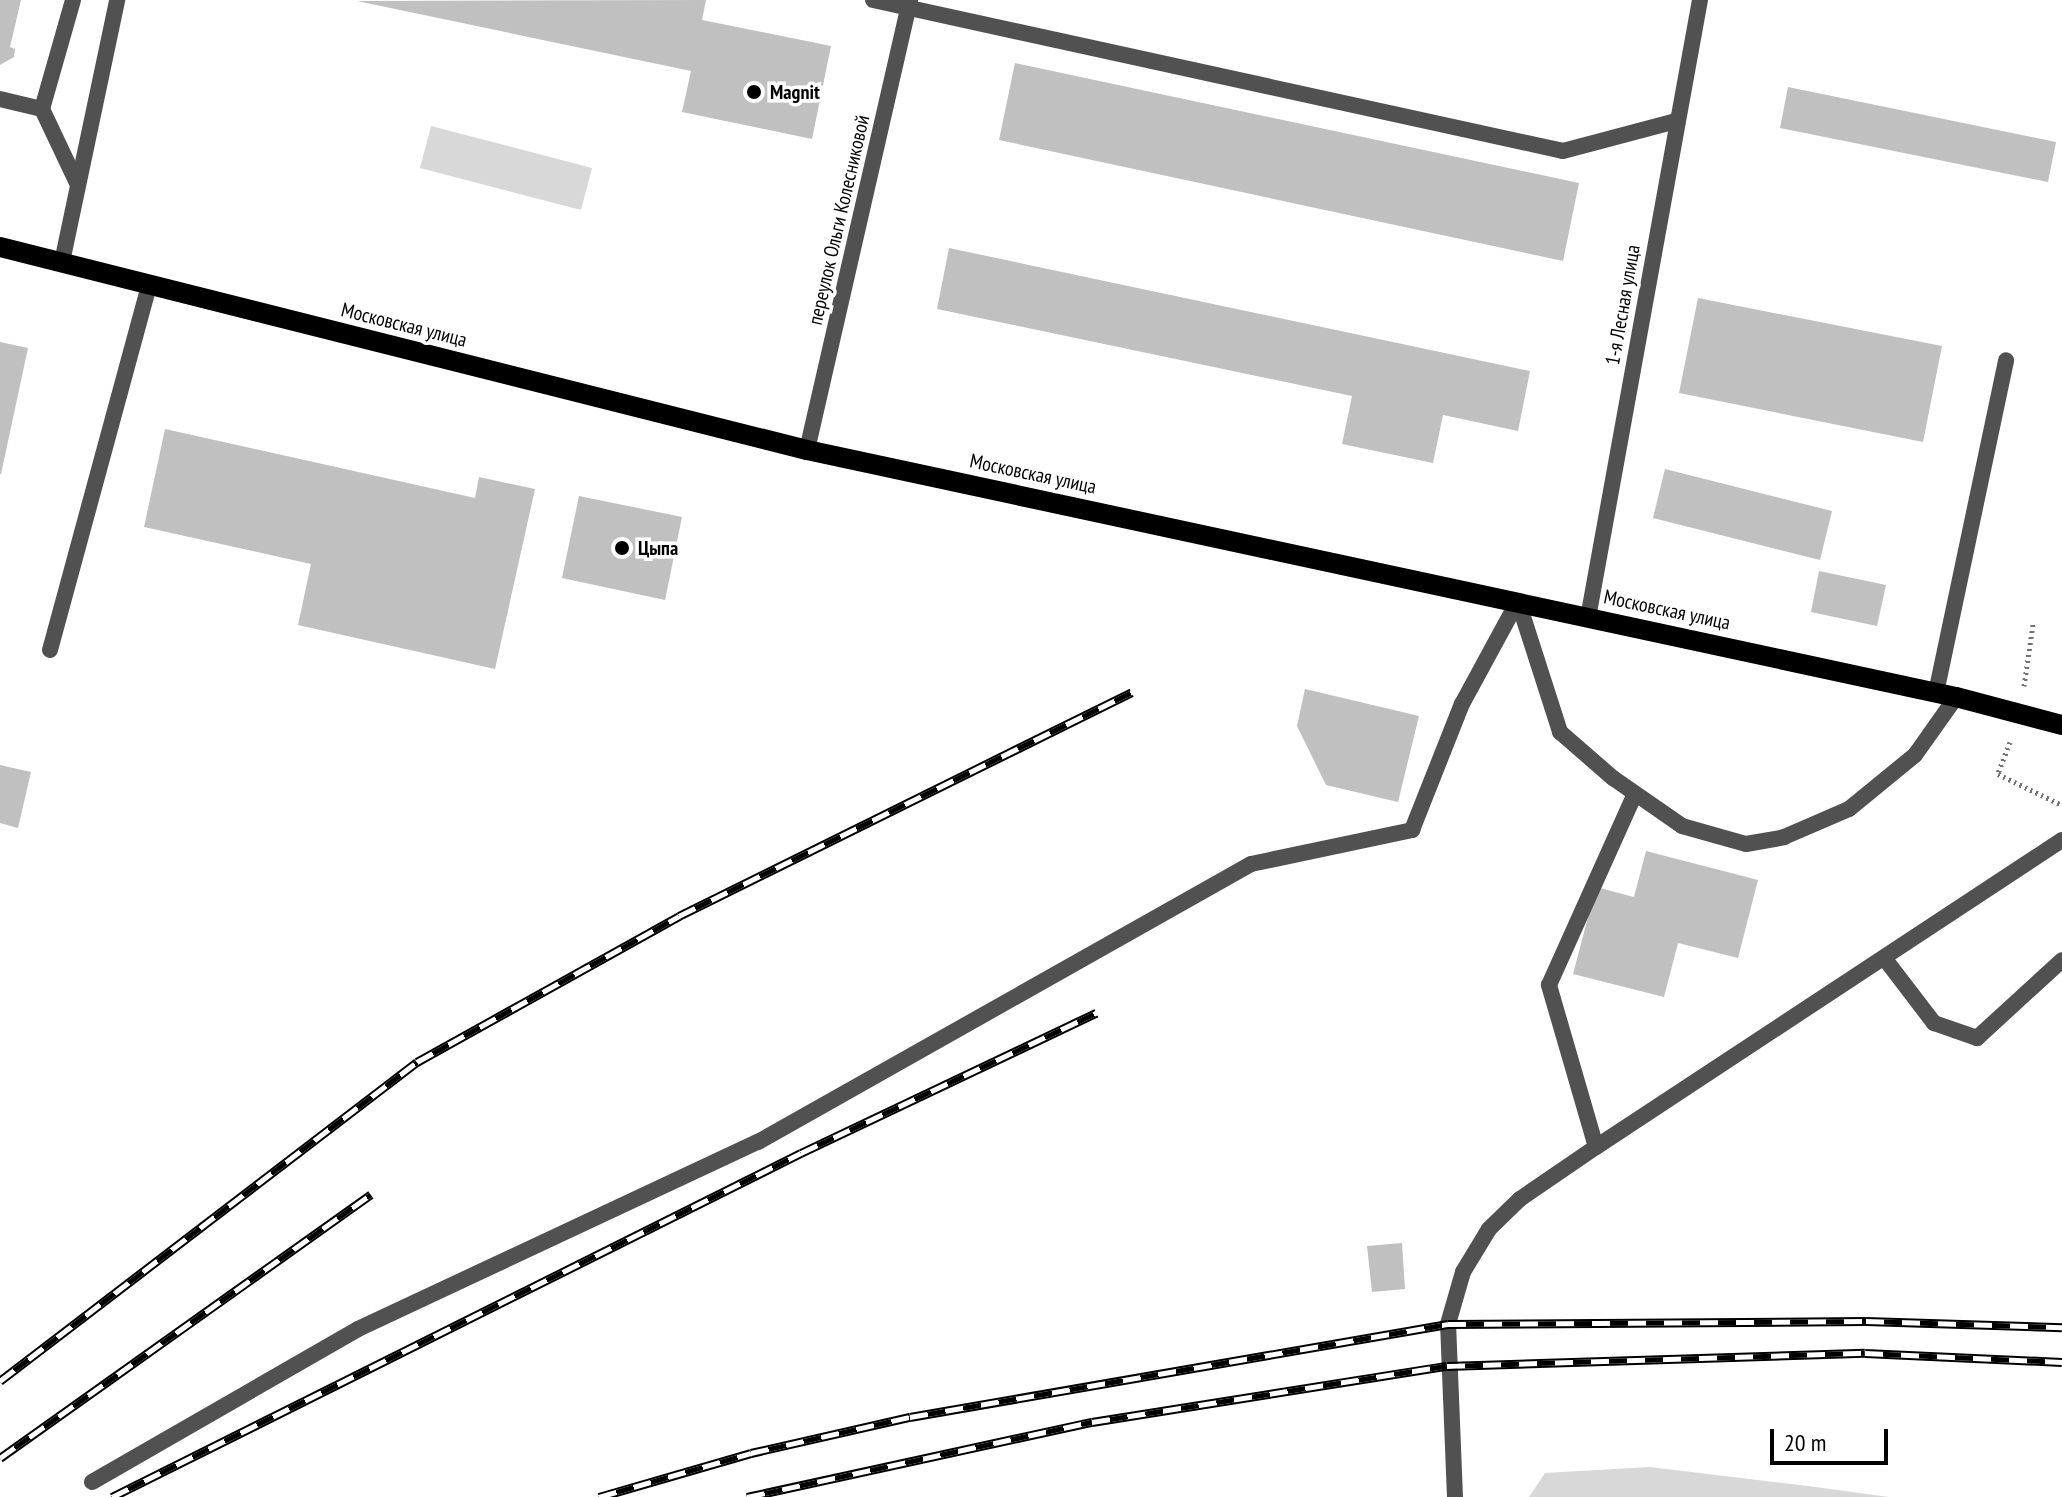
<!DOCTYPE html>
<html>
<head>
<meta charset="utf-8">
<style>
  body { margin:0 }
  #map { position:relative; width:2062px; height:1497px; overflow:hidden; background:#fff; font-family:"PT Sans Narrow",sans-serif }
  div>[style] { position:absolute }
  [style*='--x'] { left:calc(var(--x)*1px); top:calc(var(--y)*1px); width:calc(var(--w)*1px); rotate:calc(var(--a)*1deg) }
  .green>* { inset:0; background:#d8d8d8 }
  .building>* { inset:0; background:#c0c0c0 }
  .path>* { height:5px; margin-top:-2.5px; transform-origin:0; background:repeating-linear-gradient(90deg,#737373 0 2px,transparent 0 6px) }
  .lane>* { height:16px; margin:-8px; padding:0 8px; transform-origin:8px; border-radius:8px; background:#515151 }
  .street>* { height:16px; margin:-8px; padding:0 8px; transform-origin:8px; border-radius:8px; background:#515151 }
  .primary>* { height:20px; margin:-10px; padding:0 10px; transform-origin:10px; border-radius:10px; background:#000 }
  .rail>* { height:9px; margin-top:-4.5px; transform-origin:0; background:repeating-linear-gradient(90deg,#fff 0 18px,#000 0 36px); box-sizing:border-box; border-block:2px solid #000 }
  .dots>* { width:22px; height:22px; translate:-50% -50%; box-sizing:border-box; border:4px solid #fff; border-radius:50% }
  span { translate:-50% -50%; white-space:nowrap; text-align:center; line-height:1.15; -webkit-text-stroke:7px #fff; paint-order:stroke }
  .poi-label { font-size:20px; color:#000; font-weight:700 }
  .left { translate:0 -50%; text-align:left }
  .street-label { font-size:20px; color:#000 }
  .scale { position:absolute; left:1770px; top:1429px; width:118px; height:36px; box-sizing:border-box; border:4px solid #000; border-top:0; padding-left:10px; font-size:24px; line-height:28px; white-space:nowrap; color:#000; -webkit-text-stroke:6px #fff; paint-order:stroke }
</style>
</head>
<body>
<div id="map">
  <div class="green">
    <i style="clip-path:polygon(431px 126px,592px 168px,581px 210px,420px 168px)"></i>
    <i style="clip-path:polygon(1650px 1467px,1808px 1486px,1889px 1497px,1529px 1497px,1545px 1473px)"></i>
  </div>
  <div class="building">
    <i style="clip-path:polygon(0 0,21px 0,10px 47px,15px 49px,14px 57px,0 65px)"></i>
    <i style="clip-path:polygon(706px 0,702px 20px,831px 46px,812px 139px,682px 112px,691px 71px,357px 1px)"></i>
    <i style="clip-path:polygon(1015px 63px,1579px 183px,1563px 261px,999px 140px)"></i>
    <i style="clip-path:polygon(1788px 87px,2056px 142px,2048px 182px,1780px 128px)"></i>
    <i style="clip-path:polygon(949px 248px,1530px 371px,1518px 431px,1443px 415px,1433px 463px,1342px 444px,1352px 396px,937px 309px)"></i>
    <i style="clip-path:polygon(1698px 298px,1942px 346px,1923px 442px,1679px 393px)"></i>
    <i style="clip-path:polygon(0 342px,28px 348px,1px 474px,0 474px)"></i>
    <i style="clip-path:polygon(165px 429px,475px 498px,479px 477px,535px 489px,495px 669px,298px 625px,311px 564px,144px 527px)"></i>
    <i style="clip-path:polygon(1665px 469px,1832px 511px,1820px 560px,1653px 518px)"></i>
    <i style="clip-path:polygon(579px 496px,682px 517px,665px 600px,562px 578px)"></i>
    <i style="clip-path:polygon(1819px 571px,1886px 585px,1877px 626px,1811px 612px)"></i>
    <i style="clip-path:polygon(1305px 689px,1419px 716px,1398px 802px,1326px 785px,1297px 726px)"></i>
    <i style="clip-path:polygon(0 765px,31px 772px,18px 828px,0 823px)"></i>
    <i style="clip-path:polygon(1646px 851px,1758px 880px,1738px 958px,1678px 943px,1664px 997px,1573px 974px,1596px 887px,1634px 897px)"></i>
    <i style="clip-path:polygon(1402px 1243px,1405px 1289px,1372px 1292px,1367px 1246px)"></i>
  </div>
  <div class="path">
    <i style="--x:2024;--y:686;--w:63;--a:-81.7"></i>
    <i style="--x:2010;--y:742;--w:34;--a:111"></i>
    <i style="--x:1998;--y:774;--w:71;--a:25.8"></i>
  </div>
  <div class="lane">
    <i style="--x:873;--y:0;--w:706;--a:12.34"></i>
    <i style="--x:1563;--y:151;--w:117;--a:-14.9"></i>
    <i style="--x:0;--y:99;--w:43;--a:13.4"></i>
    <i style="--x:42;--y:109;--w:84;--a:64.7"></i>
    <i style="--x:42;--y:109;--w:113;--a:-74.1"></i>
    <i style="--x:1518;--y:601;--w:138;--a:72.2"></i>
    <i style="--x:1560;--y:732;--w:70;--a:41"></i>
    <i style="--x:1613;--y:778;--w:84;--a:34.8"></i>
    <i style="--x:1682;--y:826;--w:66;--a:15.7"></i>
    <i style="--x:1746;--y:844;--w:39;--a:-10"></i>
    <i style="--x:1784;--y:837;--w:71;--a:-23.3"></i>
    <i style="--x:1849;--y:809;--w:85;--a:-39.3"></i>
    <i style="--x:1915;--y:755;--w:71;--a:-54.7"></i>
    <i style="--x:50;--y:650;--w:377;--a:-74.8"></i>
    <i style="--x:1936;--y:693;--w:340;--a:-78.1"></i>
    <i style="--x:1885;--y:959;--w:81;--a:52.6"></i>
    <i style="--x:1934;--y:1023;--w:46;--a:19.2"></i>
    <i style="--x:1977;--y:1038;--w:115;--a:-42.5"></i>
    <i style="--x:1596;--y:1147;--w:169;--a:-106.2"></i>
    <i style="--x:1549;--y:985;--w:209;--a:-65.8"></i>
    <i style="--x:92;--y:1482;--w:307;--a:-29.9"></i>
    <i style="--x:358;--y:1329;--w:442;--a:-25.1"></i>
    <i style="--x:758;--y:1142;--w:566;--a:-29.42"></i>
    <i style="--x:1251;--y:864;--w:165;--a:-11.9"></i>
    <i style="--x:1412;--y:830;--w:136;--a:-68.4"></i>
    <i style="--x:1462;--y:704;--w:117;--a:-61.5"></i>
  </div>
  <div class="street">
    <i style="--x:62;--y:262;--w:268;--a:-78.1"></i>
    <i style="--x:807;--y:450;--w:462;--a:-77.1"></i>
    <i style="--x:1588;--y:618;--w:628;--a:-79.73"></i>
    <i style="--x:1455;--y:1497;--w:173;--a:-92.3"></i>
    <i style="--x:1448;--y:1324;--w:54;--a:-73.9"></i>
    <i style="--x:1463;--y:1272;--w:50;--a:-58.8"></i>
    <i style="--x:1489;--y:1229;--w:43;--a:-44.1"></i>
    <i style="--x:1520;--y:1199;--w:92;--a:-34.4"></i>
    <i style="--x:1596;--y:1147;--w:558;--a:-33.38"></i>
  </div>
  <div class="primary">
    <i style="--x:0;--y:247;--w:832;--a:14.12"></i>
    <i style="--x:807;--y:450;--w:1175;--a:12.13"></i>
    <i style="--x:1956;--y:697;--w:110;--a:14.8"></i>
  </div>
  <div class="rail">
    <i style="--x:0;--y:1381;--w:525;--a:-37.42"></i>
    <i style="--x:417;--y:1062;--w:300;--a:-29.1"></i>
    <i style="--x:679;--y:916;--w:505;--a:-26.31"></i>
    <i style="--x:0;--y:1458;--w:455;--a:-35.4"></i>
    <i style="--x:112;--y:1497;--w:770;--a:-26.53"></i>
    <i style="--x:801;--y:1153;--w:327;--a:-25.4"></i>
    <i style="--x:599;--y:1497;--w:158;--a:-16.1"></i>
    <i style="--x:751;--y:1453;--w:163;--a:-12.8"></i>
    <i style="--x:910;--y:1417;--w:546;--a:-9.81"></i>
    <i style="--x:1448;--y:1324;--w:418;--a:-0.4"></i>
    <i style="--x:1866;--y:1321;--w:196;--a:1.8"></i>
    <i style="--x:747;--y:1497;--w:353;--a:-12.3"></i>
    <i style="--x:1092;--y:1422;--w:359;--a:-9"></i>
    <i style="--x:1447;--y:1366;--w:418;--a:-1.8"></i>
    <i style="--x:1865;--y:1353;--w:197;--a:2.6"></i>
  </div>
  <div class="dots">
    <i style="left:754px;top:92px;background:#000"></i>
    <i style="left:622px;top:548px;background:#000"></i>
  </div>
  <div class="poi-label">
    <span class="left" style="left:770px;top:92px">Magnit</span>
    <span class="left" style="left:638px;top:548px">Цыпа</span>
  </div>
  <div class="street-label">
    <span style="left:839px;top:220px;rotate:-77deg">переулок Ольги Колесниковой</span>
    <span style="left:1623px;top:305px;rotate:-80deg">1-я Лесная улица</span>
    <span style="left:404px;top:325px;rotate:14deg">Московская улица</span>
    <span style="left:1033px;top:474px;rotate:12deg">Московская улица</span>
    <span style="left:1667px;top:610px;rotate:12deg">Московская улица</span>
  </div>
  <div class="scale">20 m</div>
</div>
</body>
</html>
